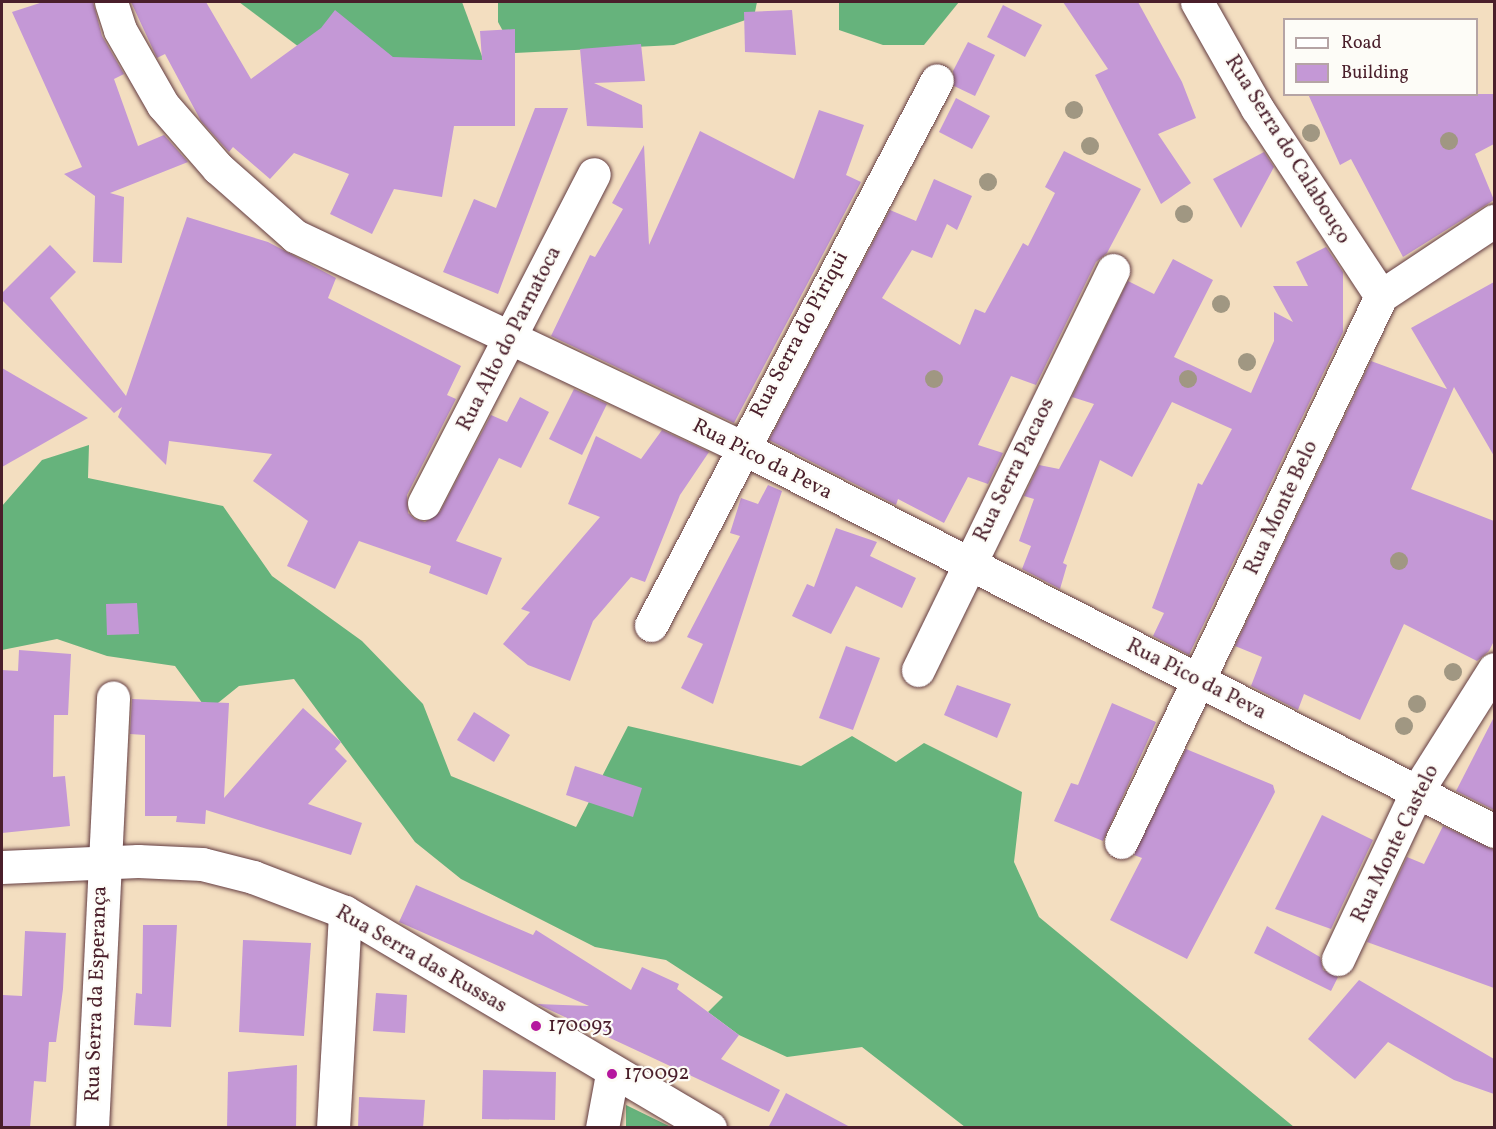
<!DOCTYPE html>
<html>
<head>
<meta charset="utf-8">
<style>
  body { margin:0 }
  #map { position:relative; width:1496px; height:1129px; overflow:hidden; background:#f3dec0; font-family:Vollkorn,serif }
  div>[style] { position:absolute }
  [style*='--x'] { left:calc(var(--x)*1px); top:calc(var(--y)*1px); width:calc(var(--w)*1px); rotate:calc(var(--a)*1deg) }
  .forest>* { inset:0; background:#66b37c }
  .building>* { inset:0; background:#c498d6 }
  .roads { filter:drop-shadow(0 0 2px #633c41) drop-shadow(0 0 2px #633c41) }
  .street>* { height:33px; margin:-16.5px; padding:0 16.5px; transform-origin:16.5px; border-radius:16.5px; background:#fff }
  .secondary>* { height:33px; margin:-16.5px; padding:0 16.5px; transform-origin:16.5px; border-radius:16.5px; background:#fff }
  .trees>* { width:18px; height:18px; margin:-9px; border-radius:50%; background:#a09782 }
  .dots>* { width:16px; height:16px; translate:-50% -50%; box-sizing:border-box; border:3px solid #fdfcf7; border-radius:50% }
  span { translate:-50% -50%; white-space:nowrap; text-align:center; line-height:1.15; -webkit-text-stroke:4.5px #fdfcf7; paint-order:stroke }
  .street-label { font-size:21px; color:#4a1f2b }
  .poi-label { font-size:21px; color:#4a1f2b }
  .left { translate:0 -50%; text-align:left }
  .frame { position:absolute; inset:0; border:3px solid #4a1f2b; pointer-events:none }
  .legend { position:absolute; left:1283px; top:18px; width:195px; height:78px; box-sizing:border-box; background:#fdfcf7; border:2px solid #b5a4a5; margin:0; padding:8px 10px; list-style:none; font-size:18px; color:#4a1f2b }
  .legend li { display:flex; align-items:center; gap:12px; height:30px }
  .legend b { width:30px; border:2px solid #b5a4a5 }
</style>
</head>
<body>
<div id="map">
  <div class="forest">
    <i style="clip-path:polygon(239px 2px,462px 2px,486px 67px,443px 82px,299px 47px)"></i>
    <i style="clip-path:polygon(498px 2px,757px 2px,754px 17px,674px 45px,515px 53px,498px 22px)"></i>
    <i style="clip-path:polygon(839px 2px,959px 2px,924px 45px,883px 45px,839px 30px)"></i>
    <i style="clip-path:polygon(89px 445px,88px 478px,223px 506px,272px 576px,362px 641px,423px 704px,451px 776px,576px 827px,628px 726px,801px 766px,852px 736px,896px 762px,924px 743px,1022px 792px,1014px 862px,1039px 917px,1294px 1127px,965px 1127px,862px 1047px,787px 1057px,739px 1035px,708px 1012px,723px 997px,666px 960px,595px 947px,461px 879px,415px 842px,294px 679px,239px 686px,208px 711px,175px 666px,107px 656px,57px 639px,2px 650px,2px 506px,42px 460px)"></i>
    <i style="clip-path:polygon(626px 1105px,671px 1127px,626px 1127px)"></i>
  </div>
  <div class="building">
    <i style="clip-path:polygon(43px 2px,93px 2px,102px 36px,124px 74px,114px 79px,138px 146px,164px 135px,188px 162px,110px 193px,124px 197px,122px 263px,93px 262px,95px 196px,64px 174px,82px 167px,12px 12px)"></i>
    <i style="clip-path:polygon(131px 2px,206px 2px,251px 79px,321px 28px,335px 10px,393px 57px,482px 60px,480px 31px,515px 29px,515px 126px,454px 126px,442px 197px,394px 189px,372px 234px,330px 214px,349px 174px,294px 153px,270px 179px,233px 147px,229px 152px,201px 121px,165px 54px,157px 58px)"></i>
    <i style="clip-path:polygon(1063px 2px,1138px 2px,1182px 82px,1196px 118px,1158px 134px,1191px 183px,1161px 204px,1095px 75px,1108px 69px)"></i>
    <i style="clip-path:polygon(1003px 5px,1042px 25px,1025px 57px,987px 37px)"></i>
    <i style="clip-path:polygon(792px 10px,796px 55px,745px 52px,744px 12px)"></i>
    <i style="clip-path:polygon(968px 42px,995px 55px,975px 96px,954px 86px,953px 71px)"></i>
    <i style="clip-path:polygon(641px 44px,645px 81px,594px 83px,642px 105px,643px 128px,587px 126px,580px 49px)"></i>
    <i style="clip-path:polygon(1308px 94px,1494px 94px,1494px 144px,1475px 154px,1494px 200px,1403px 257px,1351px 159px,1340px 165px)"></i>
    <i style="clip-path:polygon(956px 98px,990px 116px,972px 149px,939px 132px)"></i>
    <i style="clip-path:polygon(535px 108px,568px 108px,498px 294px,443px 272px,474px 199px,496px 208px)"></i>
    <i style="clip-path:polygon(819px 110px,864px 125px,846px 175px,861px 182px,734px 423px,551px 336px,590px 255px,595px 257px,623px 209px,612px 203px,644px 145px,649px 245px,700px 131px,794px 179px)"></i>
    <i style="clip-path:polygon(1064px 151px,1141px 189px,1107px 253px,1096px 262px,1036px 385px,1011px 376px,978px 445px,1003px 453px,988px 484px,968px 477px,944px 523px,898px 499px,896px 505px,769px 440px,890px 210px,916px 221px,934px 179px,972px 196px,957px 230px,947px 224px,932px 258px,912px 250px,882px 298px,960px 345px,975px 309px,985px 313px,1023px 243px,1028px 246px,1055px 193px,1045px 187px)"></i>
    <i style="clip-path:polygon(1264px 152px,1274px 167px,1241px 228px,1213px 179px)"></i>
    <i style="clip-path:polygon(187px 217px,268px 242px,336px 278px,328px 298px,461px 366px,447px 395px,456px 399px,407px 495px,408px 513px,415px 519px,425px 522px,440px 512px,491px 415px,507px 422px,520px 397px,549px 412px,521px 468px,499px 458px,456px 541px,502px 558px,487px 595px,429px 573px,431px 566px,359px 541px,335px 589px,287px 566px,308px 521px,253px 481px,272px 454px,169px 441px,166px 465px,118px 417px,122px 407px,114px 413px,2px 300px,2px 293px,50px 245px,76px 272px,50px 298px,126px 396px)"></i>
    <i style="clip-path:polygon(1326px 247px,1343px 272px,1343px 332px,1189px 655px,1153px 636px,1164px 613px,1152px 608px,1198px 483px,1202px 485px,1232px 429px,1172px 402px,1132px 477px,1100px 460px,1063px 563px,1067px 565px,1060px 589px,1022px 569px,1031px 546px,1019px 541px,1034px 499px,1024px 496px,1039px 465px,1059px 469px,1094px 404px,1072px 397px,1128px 281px,1154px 294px,1173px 259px,1213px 280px,1174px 357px,1251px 393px,1274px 341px,1274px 312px,1293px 322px,1273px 286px,1308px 286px,1296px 262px)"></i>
    <i style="clip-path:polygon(1494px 282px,1494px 456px,1454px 387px,1411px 489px,1494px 521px,1494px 641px,1489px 651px,1477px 661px,1404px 624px,1360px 720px,1304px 694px,1298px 710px,1251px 686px,1262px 657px,1235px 646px,1371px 361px,1447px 389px,1411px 328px)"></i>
    <i style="clip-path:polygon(2px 368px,88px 418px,2px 467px)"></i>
    <i style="clip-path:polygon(574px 389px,607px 404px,582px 455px,549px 439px)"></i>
    <i style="clip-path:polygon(662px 430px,709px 452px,680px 495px,645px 582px,631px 577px,593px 621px,570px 681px,528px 665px,503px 644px,530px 612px,521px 609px,600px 517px,568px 504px,596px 436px,641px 459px)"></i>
    <i style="clip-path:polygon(768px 485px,782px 491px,713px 704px,681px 688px,703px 644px,687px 637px,740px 536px,730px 533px,741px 498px,758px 504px)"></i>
    <i style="clip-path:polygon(836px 528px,877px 542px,870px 556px,916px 578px,902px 608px,856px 586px,831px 634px,792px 616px,807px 584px,814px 587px)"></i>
    <i style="clip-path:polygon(137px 603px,139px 634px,107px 635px,106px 604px)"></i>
    <i style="clip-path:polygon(846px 646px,880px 658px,853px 730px,819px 718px)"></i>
    <i style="clip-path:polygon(19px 650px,71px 654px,68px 715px,54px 715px,53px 777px,65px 776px,70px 826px,2px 833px,2px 670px,18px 671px)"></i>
    <i style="clip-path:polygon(957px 685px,1011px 704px,997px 738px,944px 715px)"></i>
    <i style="clip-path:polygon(132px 699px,229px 703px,224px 798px,303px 708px,341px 742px,335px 749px,347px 761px,308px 804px,362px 823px,351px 855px,206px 810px,205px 824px,176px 822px,177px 816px,145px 816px,145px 735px,130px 734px)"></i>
    <i style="clip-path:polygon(1112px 703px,1156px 722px,1103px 841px,1054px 821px,1071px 783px,1078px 785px)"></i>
    <i style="clip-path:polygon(474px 712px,510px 735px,494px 762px,457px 740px)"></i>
    <i style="clip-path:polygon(1494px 717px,1494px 810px,1456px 791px)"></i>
    <i style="clip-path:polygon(1186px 749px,1273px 785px,1275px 792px,1187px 959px,1110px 920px,1142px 858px,1134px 855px)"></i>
    <i style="clip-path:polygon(575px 766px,642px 788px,633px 817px,566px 795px)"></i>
    <i style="clip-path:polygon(1322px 815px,1373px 840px,1331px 929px,1275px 909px)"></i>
    <i style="clip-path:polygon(1443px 826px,1494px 850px,1494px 988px,1367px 942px,1407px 857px,1424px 864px)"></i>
    <i style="clip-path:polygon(416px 885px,533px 935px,536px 930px,631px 990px,642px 967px,679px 984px,677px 989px,739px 1035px,721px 1059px,780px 1090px,769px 1112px,537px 1004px,589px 1006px,399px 922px)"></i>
    <i style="clip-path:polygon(143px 925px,177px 925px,171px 1027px,134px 1025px,136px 993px,142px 994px)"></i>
    <i style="clip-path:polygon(1267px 926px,1320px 957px,1323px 970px,1338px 977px,1331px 991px,1254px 953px)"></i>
    <i style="clip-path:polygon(25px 931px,66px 933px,63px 989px,56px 1042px,49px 1042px,46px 1082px,34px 1081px,30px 1128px,2px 1128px,3px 995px,22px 996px)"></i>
    <i style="clip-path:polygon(243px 940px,311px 943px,304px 1036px,239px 1032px)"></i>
    <i style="clip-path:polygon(1359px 980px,1494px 1059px,1494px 1094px,1454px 1080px,1388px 1042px,1355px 1079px,1308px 1039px)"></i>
    <i style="clip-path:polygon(376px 993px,407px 995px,405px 1033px,373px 1031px)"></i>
    <i style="clip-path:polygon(297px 1065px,296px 1128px,227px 1128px,228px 1072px)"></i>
    <i style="clip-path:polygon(483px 1070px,556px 1072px,555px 1120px,482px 1119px)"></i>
    <i style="clip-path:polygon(786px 1093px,852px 1128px,768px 1128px)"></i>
    <i style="clip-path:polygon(359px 1097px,425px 1100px,423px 1128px,358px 1128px)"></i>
  </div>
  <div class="roads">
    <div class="street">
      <i style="--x:111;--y:2;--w:29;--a:72"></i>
      <i style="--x:120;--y:30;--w:86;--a:60.2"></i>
      <i style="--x:163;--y:105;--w:84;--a:48.9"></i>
      <i style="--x:218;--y:168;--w:103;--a:41.4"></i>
      <i style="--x:295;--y:236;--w:493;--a:25.3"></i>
      <i style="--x:741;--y:447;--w:845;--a:27.02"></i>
      <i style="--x:1197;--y:2;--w:122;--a:60.5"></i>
      <i style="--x:1257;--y:108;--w:225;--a:56.6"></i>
      <i style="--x:424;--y:503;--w:370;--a:-62.7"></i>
      <i style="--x:651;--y:625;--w:615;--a:-62.31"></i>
      <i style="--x:918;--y:670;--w:445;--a:-64"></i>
      <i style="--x:1121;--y:842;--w:605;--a:-64.54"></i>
      <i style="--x:1381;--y:296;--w:136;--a:-33.6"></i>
      <i style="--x:1338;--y:959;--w:186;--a:-64.8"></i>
      <i style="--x:1417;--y:791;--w:144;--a:-57.7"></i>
      <i style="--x:92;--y:1128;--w:431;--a:-87.2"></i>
      <i style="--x:333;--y:1128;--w:216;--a:-86.8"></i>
      <i style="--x:602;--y:1128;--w:55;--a:-79.5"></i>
    </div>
    <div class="secondary">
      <i style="--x:2;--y:867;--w:136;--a:-2.5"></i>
      <i style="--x:138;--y:861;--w:64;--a:2.7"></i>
      <i style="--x:202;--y:864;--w:53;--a:14.3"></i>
      <i style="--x:253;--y:877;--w:98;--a:20.8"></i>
      <i style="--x:345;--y:912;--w:424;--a:30.6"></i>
    </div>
  </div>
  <div class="trees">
    <i style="left:1074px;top:110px"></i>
    <i style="left:1311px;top:133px"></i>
    <i style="left:1449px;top:141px"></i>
    <i style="left:1090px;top:146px"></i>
    <i style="left:988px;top:182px"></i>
    <i style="left:1184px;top:214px"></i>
    <i style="left:1221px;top:304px"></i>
    <i style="left:1247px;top:362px"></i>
    <i style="left:934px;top:379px"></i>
    <i style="left:1188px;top:379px"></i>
    <i style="left:1399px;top:561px"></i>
    <i style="left:1453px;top:672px"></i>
    <i style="left:1417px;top:704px"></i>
    <i style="left:1404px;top:726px"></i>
  </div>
  <div class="dots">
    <i style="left:536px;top:1026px;background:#b5179e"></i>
    <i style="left:612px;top:1074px;background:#b5179e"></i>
  </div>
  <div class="street-label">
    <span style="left:1287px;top:150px;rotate:58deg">Rua Serra do Calabouço</span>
    <span style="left:800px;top:335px;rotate:-62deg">Rua Serra do Piriqui</span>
    <span style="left:510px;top:339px;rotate:-63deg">Rua Alto do Parnatoca</span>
    <span style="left:762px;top:460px;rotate:27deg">Rua Pico da Peva</span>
    <span style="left:1015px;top:470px;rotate:-64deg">Rua Serra Pacaos</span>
    <span style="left:1282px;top:508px;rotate:-65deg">Rua Monte Belo</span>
    <span style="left:1196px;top:680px;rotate:27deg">Rua Pico da Peva</span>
    <span style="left:1396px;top:844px;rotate:-64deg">Rua Monte Castelo</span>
    <span style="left:421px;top:960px;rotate:30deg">Rua Serra das Russas</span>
    <span style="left:97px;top:994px;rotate:-88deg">Rua Serra da Esperança</span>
  </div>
  <div class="poi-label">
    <span class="left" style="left:548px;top:1026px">170093</span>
    <span class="left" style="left:624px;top:1074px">170092</span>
  </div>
  <div class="frame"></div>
  <ul class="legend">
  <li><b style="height:8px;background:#fff"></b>Road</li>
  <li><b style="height:16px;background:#c498d6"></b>Building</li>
  </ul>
</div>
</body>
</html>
